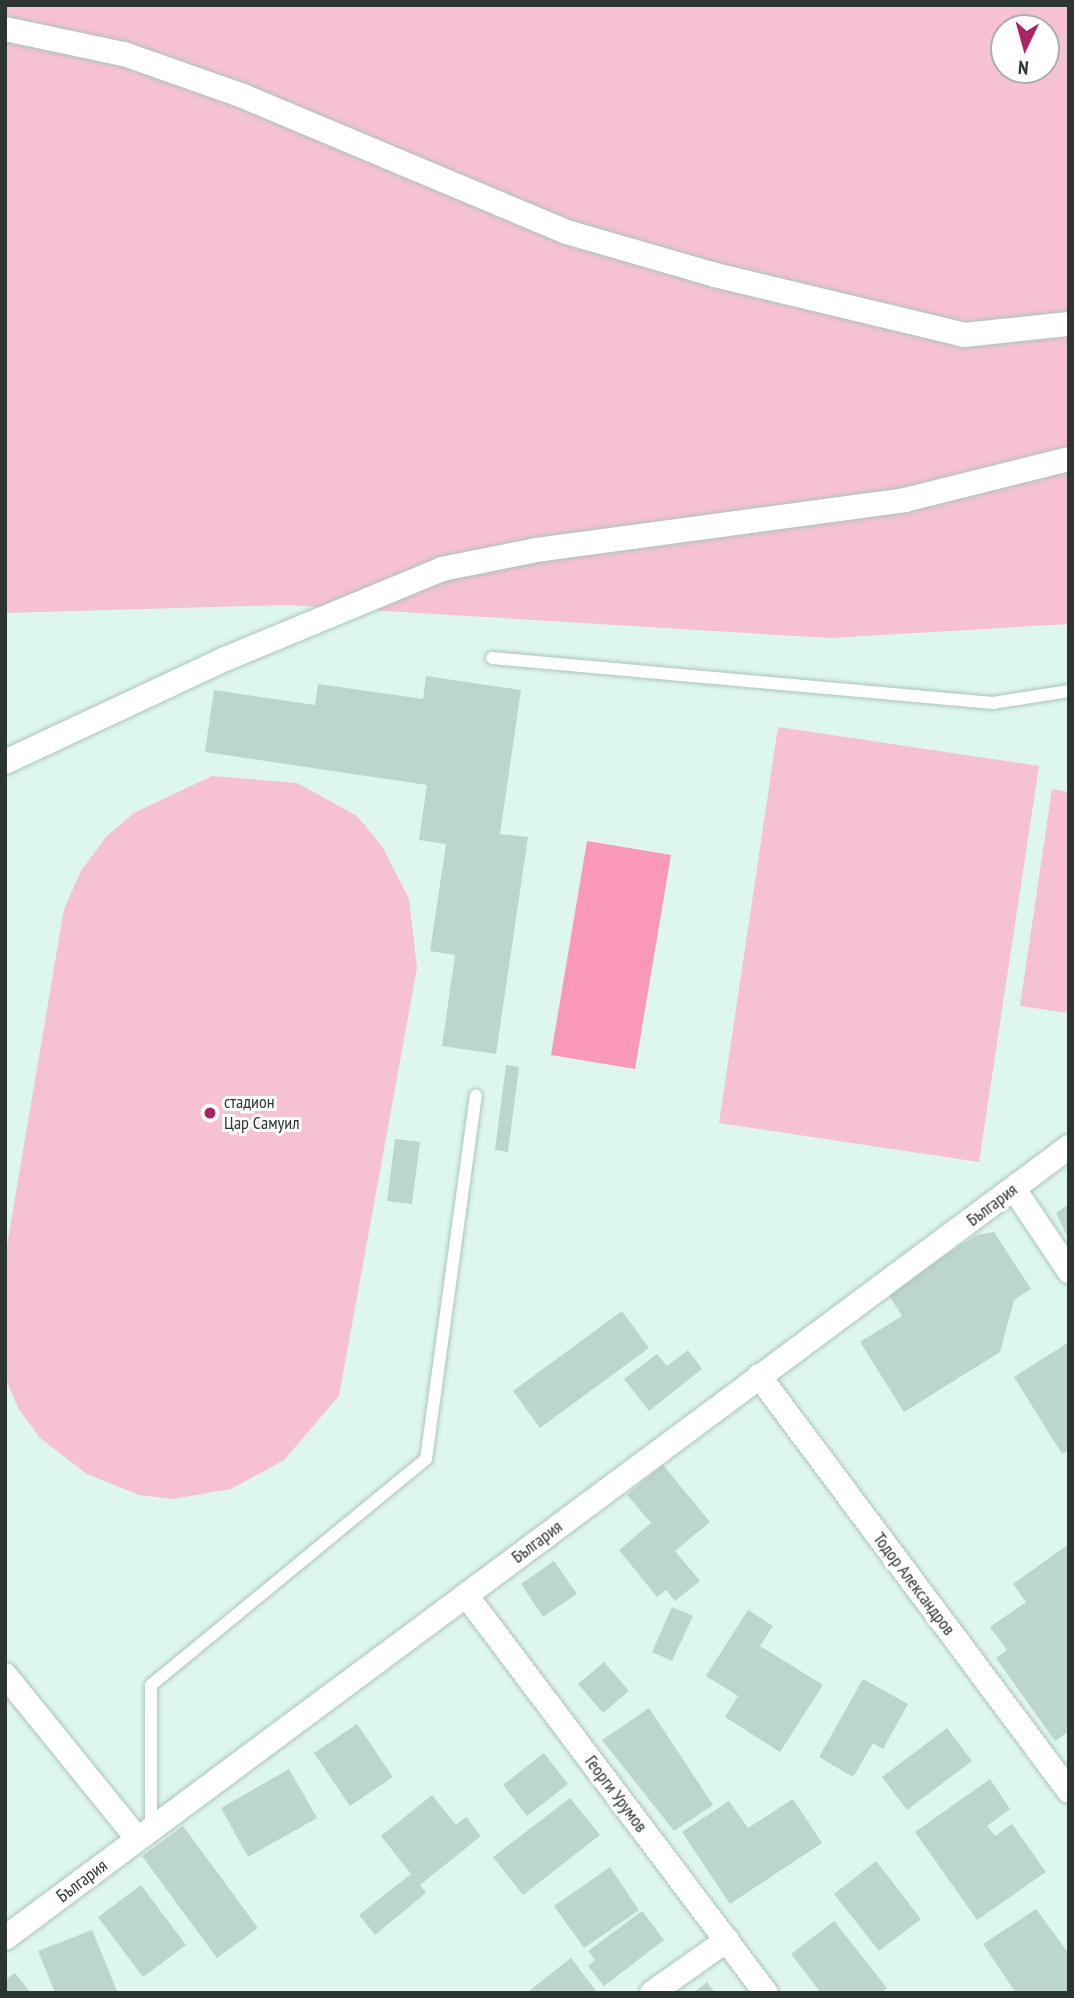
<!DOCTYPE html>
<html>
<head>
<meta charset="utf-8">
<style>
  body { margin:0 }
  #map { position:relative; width:1074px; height:1998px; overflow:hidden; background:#ddf7ec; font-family:"PT Sans Narrow",sans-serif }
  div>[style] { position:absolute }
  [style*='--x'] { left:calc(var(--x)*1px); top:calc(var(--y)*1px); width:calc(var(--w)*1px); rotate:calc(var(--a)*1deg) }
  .green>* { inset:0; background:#f6c1d3 }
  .water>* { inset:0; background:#f998bb }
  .building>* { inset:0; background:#bcd6cb }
  .roads { filter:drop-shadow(0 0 2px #abc4b9) drop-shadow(0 0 2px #abc4b9) }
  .lane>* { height:12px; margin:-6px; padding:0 6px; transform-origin:6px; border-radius:6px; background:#fff }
  .street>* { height:24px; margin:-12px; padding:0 12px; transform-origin:12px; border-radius:12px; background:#fff }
  .dots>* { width:19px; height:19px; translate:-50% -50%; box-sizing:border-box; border:4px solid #fff; border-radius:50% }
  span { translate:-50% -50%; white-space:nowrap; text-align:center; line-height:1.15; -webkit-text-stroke:6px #fff; paint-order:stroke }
  .poi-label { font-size:18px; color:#2c3631 }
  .left { translate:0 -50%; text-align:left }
  .street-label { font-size:18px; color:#2c3631 }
  .frame { position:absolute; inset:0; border:7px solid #2c3631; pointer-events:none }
  .north { position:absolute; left:990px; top:14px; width:70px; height:70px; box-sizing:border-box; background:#fff; border:2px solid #abafad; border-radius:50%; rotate:185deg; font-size:19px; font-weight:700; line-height:28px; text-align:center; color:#2c3631 }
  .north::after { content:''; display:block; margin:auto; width:24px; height:32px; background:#ab2265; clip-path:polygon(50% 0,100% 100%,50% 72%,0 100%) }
</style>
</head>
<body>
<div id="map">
  <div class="green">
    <i style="clip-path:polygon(evenodd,5px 5px,1069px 5px,1069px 624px,830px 638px,286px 605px,5px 613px,5px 5px,1004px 28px,1046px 28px,1046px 70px,1004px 70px,1004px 28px)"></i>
    <i style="clip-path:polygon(778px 727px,1039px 766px,979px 1162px,719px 1123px)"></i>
    <i style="clip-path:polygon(212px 776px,297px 783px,357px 816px,382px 846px,409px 899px,417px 968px,339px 1396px,284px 1460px,231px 1489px,173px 1499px,139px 1495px,87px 1474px,40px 1438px,18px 1408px,5px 1377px,5px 1257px,64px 909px,81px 871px,106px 837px,134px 813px)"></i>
    <i style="clip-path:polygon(1052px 789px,1069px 792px,1069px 1013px,1020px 1006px)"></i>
  </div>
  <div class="water">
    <i style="clip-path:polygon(587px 841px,671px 855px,635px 1069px,551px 1055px)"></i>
  </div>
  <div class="building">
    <i style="clip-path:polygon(426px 676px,521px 690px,500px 834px,528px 837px,496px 1054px,442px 1046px,455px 955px,430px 951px,446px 844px,419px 840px,427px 785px,205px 752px,214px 690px,315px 705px,318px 684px,423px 699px)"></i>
    <i style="clip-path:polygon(506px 1065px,519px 1067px,508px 1152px,495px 1150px)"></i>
    <i style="clip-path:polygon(395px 1139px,420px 1142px,412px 1204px,387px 1201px)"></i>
    <i style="clip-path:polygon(1069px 1204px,1069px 1240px,1056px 1213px)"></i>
    <i style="clip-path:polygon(994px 1232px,1031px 1289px,1014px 1300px,1000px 1352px,904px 1412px,860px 1342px,902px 1316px,887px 1292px,977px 1235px)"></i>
    <i style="clip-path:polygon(622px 1311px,649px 1348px,540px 1428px,513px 1391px)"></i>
    <i style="clip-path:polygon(1069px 1342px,1069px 1450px,1062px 1454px,1014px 1377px)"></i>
    <i style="clip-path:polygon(688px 1350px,702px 1369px,649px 1411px,624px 1379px,657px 1354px,667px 1366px)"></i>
    <i style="clip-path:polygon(663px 1465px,710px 1522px,675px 1551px,700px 1581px,675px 1601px,666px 1590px,657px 1597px,619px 1550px,651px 1523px,627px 1495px)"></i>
    <i style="clip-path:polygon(1069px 1544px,1069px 1731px,1055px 1741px,996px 1658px,1007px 1650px,990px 1627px,1026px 1602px,1013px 1584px)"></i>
    <i style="clip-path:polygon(554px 1561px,577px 1594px,543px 1617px,521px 1584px)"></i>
    <i style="clip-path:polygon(672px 1607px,693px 1616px,672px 1661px,652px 1652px)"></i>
    <i style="clip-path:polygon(748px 1610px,773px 1626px,760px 1646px,823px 1685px,780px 1752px,725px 1717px,738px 1696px,706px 1676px)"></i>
    <i style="clip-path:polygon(604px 1662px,629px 1691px,603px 1713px,578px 1684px)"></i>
    <i style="clip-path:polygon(863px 1679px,908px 1704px,883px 1749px,873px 1743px,853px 1777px,819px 1757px)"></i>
    <i style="clip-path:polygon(649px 1708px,713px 1805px,674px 1831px,602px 1740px)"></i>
    <i style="clip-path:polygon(357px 1724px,393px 1777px,350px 1806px,314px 1753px)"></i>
    <i style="clip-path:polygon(947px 1728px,972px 1761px,907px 1810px,882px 1777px)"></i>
    <i style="clip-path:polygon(544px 1753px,568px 1784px,527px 1816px,503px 1785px)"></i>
    <i style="clip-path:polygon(289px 1769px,317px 1818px,248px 1857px,221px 1808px)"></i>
    <i style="clip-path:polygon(990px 1779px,1010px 1809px,987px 1826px,995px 1836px,1012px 1824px,1046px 1872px,977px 1920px,915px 1832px)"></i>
    <i style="clip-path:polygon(432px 1795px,456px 1825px,466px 1817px,481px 1836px,420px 1885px,426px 1893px,375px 1935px,359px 1915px,411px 1874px,381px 1836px)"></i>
    <i style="clip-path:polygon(570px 1798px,600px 1835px,523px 1895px,493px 1857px)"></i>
    <i style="clip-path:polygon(793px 1799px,822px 1843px,730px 1904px,682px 1832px,729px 1801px,748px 1828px)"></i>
    <i style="clip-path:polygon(183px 1826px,258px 1928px,217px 1958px,142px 1856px)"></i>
    <i style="clip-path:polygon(876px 1861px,921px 1919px,879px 1951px,834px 1894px)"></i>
    <i style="clip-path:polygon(610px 1867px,639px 1910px,584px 1948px,554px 1906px)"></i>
    <i style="clip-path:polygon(141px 1885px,186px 1945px,143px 1977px,98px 1917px)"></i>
    <i style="clip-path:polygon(1036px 1909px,1069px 1954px,1069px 1993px,1016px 1993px,983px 1944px)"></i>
    <i style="clip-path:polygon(642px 1911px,664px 1940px,604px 1986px,588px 1966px,595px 1960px,588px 1951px)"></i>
    <i style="clip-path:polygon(834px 1921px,887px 1988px,881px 1993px,821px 1993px,791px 1954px)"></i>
    <i style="clip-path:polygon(92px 1930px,117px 1991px,55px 1993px,38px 1951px)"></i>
    <i style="clip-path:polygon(571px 1958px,596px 1991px,531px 1993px,529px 1991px)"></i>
    <i style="clip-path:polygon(15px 1973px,31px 1993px,5px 1993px,5px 1980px)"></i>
    <i style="clip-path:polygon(707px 1982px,715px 1993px,693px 1993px)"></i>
  </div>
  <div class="roads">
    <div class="lane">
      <i style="--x:492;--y:658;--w:503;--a:5.13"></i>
      <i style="--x:993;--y:703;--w:77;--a:-9"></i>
      <i style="--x:151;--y:1829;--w:144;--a:-90"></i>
      <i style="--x:151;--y:1685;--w:356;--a:-39.4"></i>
      <i style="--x:426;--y:1459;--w:367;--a:-82.2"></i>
    </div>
    <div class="street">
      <i style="--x:5;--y:29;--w:122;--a:11.9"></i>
      <i style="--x:124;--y:54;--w:126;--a:19.4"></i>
      <i style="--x:243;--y:96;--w:351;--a:22.8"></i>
      <i style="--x:567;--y:232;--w:154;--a:16.2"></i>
      <i style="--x:715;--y:275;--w:256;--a:13.5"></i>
      <i style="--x:964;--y:335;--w:106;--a:-6"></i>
      <i style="--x:5;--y:762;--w:243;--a:-25.1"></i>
      <i style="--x:225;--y:659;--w:235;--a:-22.5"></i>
      <i style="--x:442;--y:569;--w:96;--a:-11.4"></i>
      <i style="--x:536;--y:550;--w:372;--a:-7.7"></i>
      <i style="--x:905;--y:500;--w:169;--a:-14"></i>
      <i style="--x:1014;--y:1189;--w:99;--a:56.1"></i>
      <i style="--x:759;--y:1376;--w:518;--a:53.24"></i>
      <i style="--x:466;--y:1595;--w:498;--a:53"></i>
      <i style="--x:5;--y:1675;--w:211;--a:51"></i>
      <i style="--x:5;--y:1938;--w:1326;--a:-36.63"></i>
      <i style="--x:652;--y:1993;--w:92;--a:-35.2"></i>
    </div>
  </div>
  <div class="dots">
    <i style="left:210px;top:1113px;background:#ab2265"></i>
  </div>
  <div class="poi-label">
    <span class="left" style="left:224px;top:1113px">стадион<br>Цар Самуил</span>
  </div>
  <div class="street-label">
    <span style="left:992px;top:1205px;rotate:-37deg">България</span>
    <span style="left:537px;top:1542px;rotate:-37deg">България</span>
    <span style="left:914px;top:1584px;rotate:53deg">Тодор Александров</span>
    <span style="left:616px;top:1794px;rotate:53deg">Георги Урумов</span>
    <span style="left:82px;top:1881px;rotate:-37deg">България</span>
  </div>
  <div class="frame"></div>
  <div class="north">N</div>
</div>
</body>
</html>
